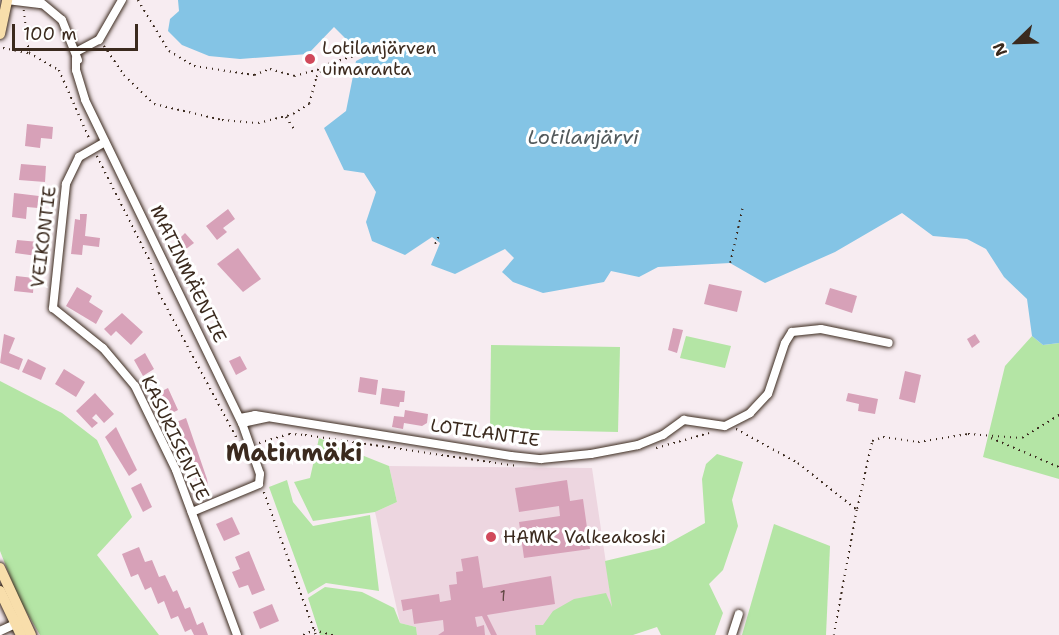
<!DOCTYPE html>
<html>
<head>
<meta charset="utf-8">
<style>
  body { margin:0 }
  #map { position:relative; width:1059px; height:635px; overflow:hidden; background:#f7ecf1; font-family:"Shantell Sans",sans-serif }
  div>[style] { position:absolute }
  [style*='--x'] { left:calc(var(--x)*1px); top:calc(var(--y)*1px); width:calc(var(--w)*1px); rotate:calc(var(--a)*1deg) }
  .built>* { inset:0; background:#edd6e0 }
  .green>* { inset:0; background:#b4e5a5 }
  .water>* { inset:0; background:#84c4e5 }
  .building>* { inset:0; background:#d7a1b8 }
  .path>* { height:1.5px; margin-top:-0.75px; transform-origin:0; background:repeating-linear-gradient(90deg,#3b2a1e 0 1.5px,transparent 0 6px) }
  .roads { filter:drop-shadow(0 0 2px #3b2a1e) drop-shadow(0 0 2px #3b2a1e) }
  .minor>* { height:8px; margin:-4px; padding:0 4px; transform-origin:4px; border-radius:4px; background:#fff }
  .major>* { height:10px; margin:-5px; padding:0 5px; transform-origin:5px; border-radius:5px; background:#f8deab }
  .dots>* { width:16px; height:16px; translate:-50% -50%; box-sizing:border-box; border:3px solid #fff; border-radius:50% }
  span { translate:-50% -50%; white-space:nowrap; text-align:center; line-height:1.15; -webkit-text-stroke:6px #fff; paint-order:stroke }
  .number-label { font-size:15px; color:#624844 }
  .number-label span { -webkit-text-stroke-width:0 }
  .poi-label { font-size:18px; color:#3b2a1e }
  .left { translate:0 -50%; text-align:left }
  .street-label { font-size:18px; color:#3b2a1e }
  .water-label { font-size:20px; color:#51585a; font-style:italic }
  .district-label { font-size:24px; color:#3b2a1e; font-weight:700 }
  .north { position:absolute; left:987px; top:12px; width:60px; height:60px; -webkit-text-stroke:4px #fff; paint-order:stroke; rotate:247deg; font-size:16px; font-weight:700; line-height:24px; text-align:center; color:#3b2a1e }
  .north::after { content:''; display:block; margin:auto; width:21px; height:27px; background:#3b2a1e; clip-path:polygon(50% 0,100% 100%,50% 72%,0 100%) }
  .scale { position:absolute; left:12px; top:24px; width:126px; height:27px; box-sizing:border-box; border:3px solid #3b2a1e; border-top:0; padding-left:8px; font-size:18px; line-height:21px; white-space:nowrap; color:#3b2a1e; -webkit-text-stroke:4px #fff; paint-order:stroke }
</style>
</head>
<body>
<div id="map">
  <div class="built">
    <i style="clip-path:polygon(389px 466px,592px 468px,613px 611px,602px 635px,417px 635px,416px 627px,400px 623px,375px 512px,397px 502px)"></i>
  </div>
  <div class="green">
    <i style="clip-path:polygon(686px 336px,731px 346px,725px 368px,680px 358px)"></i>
    <i style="clip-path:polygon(1032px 336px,1043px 345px,1059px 343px,1059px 479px,983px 457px,1005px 366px)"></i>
    <i style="clip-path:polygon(491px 345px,620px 347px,618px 432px,490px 429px)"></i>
    <i style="clip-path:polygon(0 381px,62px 413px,97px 440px,132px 517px,97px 555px,159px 635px,40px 635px,19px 599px,0 551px)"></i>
    <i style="clip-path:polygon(319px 438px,389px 466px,397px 502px,375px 512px,313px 521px,294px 482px,310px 478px)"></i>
    <i style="clip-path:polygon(717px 454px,743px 462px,732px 500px,738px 526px,723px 570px,709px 584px,723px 613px,715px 635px,661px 635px,657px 627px,633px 635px,536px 635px,535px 625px,543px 625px,553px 611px,574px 599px,606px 593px,612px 607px,605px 561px,660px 548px,705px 523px,702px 479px,706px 464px)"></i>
    <i style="clip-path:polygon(287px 480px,293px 502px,313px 526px,370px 515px,379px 591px,326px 583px,308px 594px,269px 487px)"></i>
    <i style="clip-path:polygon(774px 524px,830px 546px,826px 635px,742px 635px)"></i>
    <i style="clip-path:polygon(325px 587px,362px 592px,394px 608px,400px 623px,416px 627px,417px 635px,320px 635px,308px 598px)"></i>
  </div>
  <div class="water">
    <i style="clip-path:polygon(178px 0,1059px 0,1059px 343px,1043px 345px,1032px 336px,1027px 299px,1004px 277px,986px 249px,967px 239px,933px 236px,902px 213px,835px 252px,765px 283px,730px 263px,658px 267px,639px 277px,611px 271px,604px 282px,543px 293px,513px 282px,502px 272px,514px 258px,505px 249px,455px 274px,431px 265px,440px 243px,432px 237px,405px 255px,372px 241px,366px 222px,376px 192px,364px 173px,344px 170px,324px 128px,346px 111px,356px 61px,372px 53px,369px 45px,352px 45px,334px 27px,308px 54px,240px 59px,209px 56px,182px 45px,168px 31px,170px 19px,179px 11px)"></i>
  </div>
  <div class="building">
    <i style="clip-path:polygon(27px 124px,53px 127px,52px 139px,41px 138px,40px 148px,25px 146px)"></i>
    <i style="clip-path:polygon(21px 164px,46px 166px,45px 182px,19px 180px)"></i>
    <i style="clip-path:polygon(14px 193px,39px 196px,38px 208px,27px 207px,26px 219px,12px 217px)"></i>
    <i style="clip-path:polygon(228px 209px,235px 219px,223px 228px,227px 232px,217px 240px,206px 226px)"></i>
    <i style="clip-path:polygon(80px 214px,87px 214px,85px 236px,100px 238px,99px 247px,83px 245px,82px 255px,71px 254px,75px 219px,80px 220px)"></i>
    <i style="clip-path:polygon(185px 233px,194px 243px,186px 249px,178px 240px)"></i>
    <i style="clip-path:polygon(17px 240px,39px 242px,37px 256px,15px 253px)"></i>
    <i style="clip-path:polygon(238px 248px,261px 279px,243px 292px,217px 264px)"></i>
    <i style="clip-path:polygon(16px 276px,34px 278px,33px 293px,14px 291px)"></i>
    <i style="clip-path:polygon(709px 284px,742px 291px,737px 312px,704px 304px)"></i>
    <i style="clip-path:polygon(77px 287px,92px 296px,89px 302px,103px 311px,96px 324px,66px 306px)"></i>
    <i style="clip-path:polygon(830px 288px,857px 296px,852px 313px,825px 304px)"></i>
    <i style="clip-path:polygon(122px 313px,143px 332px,131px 345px,116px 331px,111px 336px,104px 329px)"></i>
    <i style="clip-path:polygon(673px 328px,683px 330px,677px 353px,668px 350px)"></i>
    <i style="clip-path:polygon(4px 334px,15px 338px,9px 353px,23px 359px,19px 370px,0 363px)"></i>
    <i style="clip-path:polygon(975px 334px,980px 342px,972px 348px,967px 339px)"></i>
    <i style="clip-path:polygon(145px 353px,154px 369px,143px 376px,134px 360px)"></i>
    <i style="clip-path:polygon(240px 356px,247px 369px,236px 375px,229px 361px)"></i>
    <i style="clip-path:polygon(28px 359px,46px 368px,41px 380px,22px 372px)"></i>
    <i style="clip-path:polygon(64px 369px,85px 382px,76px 397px,55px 384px)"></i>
    <i style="clip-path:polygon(905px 371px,921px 375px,915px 403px,899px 399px)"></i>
    <i style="clip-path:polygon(360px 377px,378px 380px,376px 395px,358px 392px)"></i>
    <i style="clip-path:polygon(157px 387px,160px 392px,168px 388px,178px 410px,164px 417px,150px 390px)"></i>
    <i style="clip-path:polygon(382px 388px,405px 391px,404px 402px,400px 402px,399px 407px,380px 404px)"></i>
    <i style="clip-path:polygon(95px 393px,114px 414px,104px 423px,96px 414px,92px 418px,98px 423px,92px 428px,76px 411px)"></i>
    <i style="clip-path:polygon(848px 393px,878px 399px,875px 414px,858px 411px,859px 404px,846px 401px)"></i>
    <i style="clip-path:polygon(405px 410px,428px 414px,427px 423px,422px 426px,404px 423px,403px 429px,392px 427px,394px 416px,404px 417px)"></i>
    <i style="clip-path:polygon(186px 418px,207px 479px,208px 486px,200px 490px,174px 423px)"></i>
    <i style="clip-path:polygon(116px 427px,137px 470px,129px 476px,105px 437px)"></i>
    <i style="clip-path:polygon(567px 480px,570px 501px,583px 499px,590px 549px,524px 558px,519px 522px,560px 516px,559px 506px,519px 512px,515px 488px)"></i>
    <i style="clip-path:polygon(141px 483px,152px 507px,143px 512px,131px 488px)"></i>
    <i style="clip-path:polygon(232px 517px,240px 534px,224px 541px,216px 524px)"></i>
    <i style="clip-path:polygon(139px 547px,145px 562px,152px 560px,159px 577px,165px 575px,173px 592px,177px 590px,185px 609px,190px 607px,197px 625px,203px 622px,208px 635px,194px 635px,191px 629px,185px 632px,178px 616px,171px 619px,164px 601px,158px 604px,151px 587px,145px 590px,138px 574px,131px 577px,122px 554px)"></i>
    <i style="clip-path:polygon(249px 551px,265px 590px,252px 595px,248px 585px,239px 588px,232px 572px,240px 569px,235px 557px)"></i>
    <i style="clip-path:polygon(478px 556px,483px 588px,551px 576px,555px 604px,487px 615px,497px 635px,491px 635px,482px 616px,475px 617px,477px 627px,484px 625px,485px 635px,438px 635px,444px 631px,443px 620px,414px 624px,412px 609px,403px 611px,401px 600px,439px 594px,440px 602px,451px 600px,449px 585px,457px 584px,456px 572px,463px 571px,461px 559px)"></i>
    <i style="clip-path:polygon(272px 604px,279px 621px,260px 629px,253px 612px)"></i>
  </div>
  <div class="path">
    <i style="--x:138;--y:0;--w:60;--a:58.7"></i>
    <i style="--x:169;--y:51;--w:29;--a:31"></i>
    <i style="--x:194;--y:66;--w:61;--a:8.5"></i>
    <i style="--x:254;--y:75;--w:17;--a:-21"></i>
    <i style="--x:270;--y:69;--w:25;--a:16"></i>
    <i style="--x:294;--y:76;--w:31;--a:-15"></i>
    <i style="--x:24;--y:10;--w:43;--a:83.4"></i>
    <i style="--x:104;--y:46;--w:35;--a:55"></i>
    <i style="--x:124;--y:75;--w:42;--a:44"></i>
    <i style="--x:154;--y:104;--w:70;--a:13.2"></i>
    <i style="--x:222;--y:120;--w:36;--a:5"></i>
    <i style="--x:258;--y:123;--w:36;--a:-14"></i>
    <i style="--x:293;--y:114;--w:19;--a:-32"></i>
    <i style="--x:309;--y:104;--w:28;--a:-75"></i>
    <i style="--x:316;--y:77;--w:18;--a:-47"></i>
    <i style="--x:328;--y:64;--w:64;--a:-17.3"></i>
    <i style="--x:3;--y:48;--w:26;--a:11"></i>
    <i style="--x:29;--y:53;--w:34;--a:30"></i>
    <i style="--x:59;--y:70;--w:77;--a:66.1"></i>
    <i style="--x:286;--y:117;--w:14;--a:56"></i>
    <i style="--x:97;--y:156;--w:120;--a:63.2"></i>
    <i style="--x:151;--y:263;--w:31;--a:75"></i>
    <i style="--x:159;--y:293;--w:169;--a:61.8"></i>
    <i style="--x:435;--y:244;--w:10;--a:-66"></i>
    <i style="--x:730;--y:263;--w:58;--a:-77.2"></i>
    <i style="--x:736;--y:429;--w:71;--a:28.7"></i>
    <i style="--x:798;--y:463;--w:75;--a:38.5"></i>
    <i style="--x:857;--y:510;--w:127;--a:100.4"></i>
    <i style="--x:991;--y:438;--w:74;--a:23.1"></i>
    <i style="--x:259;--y:443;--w:31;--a:-17"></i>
    <i style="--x:289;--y:434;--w:16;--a:4"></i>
    <i style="--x:305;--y:435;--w:215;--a:8.3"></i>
    <i style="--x:656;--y:448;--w:55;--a:-15.8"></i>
    <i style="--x:264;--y:492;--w:152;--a:70"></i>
    <i style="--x:857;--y:509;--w:70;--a:-77.6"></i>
    <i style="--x:872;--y:441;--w:12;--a:-20"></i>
    <i style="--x:883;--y:437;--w:35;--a:8"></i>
    <i style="--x:918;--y:442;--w:51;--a:-9.1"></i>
    <i style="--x:968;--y:434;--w:54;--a:4.2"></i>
    <i style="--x:1022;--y:438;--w:44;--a:-31.9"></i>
    <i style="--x:303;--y:635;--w:12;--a:-24"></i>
    <i style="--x:314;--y:630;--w:20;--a:15"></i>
  </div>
  <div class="roads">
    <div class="minor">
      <i style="--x:7;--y:0;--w:35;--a:7"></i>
      <i style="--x:38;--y:0;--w:31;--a:40"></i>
      <i style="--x:62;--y:20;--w:43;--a:68.2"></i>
      <i style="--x:76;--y:52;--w:26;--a:-28"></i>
      <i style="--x:99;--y:40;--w:46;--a:-60.1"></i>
      <i style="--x:76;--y:58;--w:12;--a:90"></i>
      <i style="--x:76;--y:70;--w:31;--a:73"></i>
      <i style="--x:85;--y:100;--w:359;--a:64.1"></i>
      <i style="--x:242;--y:423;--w:54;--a:70.6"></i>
      <i style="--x:260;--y:474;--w:10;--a:96"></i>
      <i style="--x:259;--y:484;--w:73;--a:157.3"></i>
      <i style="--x:105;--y:142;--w:30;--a:150"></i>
      <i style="--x:79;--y:157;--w:30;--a:116"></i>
      <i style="--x:66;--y:184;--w:125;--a:96"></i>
      <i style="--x:53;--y:308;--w:64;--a:38.7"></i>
      <i style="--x:103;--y:348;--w:50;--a:49.9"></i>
      <i style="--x:135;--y:386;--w:93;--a:64"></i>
      <i style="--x:176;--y:470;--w:176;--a:69.7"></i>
      <i style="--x:240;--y:418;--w:15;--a:-11"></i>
      <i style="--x:255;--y:415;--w:259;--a:9.1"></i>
      <i style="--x:511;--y:456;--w:30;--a:6"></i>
      <i style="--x:541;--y:459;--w:50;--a:-5.7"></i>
      <i style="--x:591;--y:454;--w:48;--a:-10.8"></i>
      <i style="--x:638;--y:445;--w:27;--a:-22"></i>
      <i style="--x:663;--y:435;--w:26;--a:-36"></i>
      <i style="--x:684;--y:420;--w:41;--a:8.3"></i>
      <i style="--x:725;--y:426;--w:28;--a:-27"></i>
      <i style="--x:750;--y:413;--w:26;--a:-47"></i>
      <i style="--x:768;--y:394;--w:54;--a:-71.6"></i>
      <i style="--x:785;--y:343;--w:13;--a:-58"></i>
      <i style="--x:792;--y:332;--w:29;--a:-6"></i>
      <i style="--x:821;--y:329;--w:69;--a:11.6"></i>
      <i style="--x:242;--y:423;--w:25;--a:-12"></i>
      <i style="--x:0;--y:631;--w:23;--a:-25"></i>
      <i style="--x:732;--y:635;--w:22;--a:-72"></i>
    </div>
    <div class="major">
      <i style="--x:0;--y:34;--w:35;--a:-78"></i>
      <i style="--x:0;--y:568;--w:74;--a:65.2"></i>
      <i style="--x:0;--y:591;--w:49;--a:64.5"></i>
    </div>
  </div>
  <div class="dots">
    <i style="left:310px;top:59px;background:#d1495b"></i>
    <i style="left:491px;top:537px;background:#d1495b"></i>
  </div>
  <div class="number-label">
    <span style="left:503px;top:597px">1</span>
  </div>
  <div class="poi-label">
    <span class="left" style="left:322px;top:59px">Lotilanjärven<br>uimaranta</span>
    <span class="left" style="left:503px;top:537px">HAMK Valkeakoski</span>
  </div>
  <div class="street-label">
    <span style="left:44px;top:237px;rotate:-83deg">VEIKONTIE</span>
    <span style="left:188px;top:274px;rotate:64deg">MATINMÄENTIE</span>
    <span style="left:485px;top:433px;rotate:8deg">LOTILANTIE</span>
    <span style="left:175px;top:438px;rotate:65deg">KASURISENTIE</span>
  </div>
  <div class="water-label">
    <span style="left:583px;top:137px">Lotilanjärvi</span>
  </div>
  <div class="district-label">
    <span style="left:294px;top:454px">Matinmäki</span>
  </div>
  <div class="north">N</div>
  <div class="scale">100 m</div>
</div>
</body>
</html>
